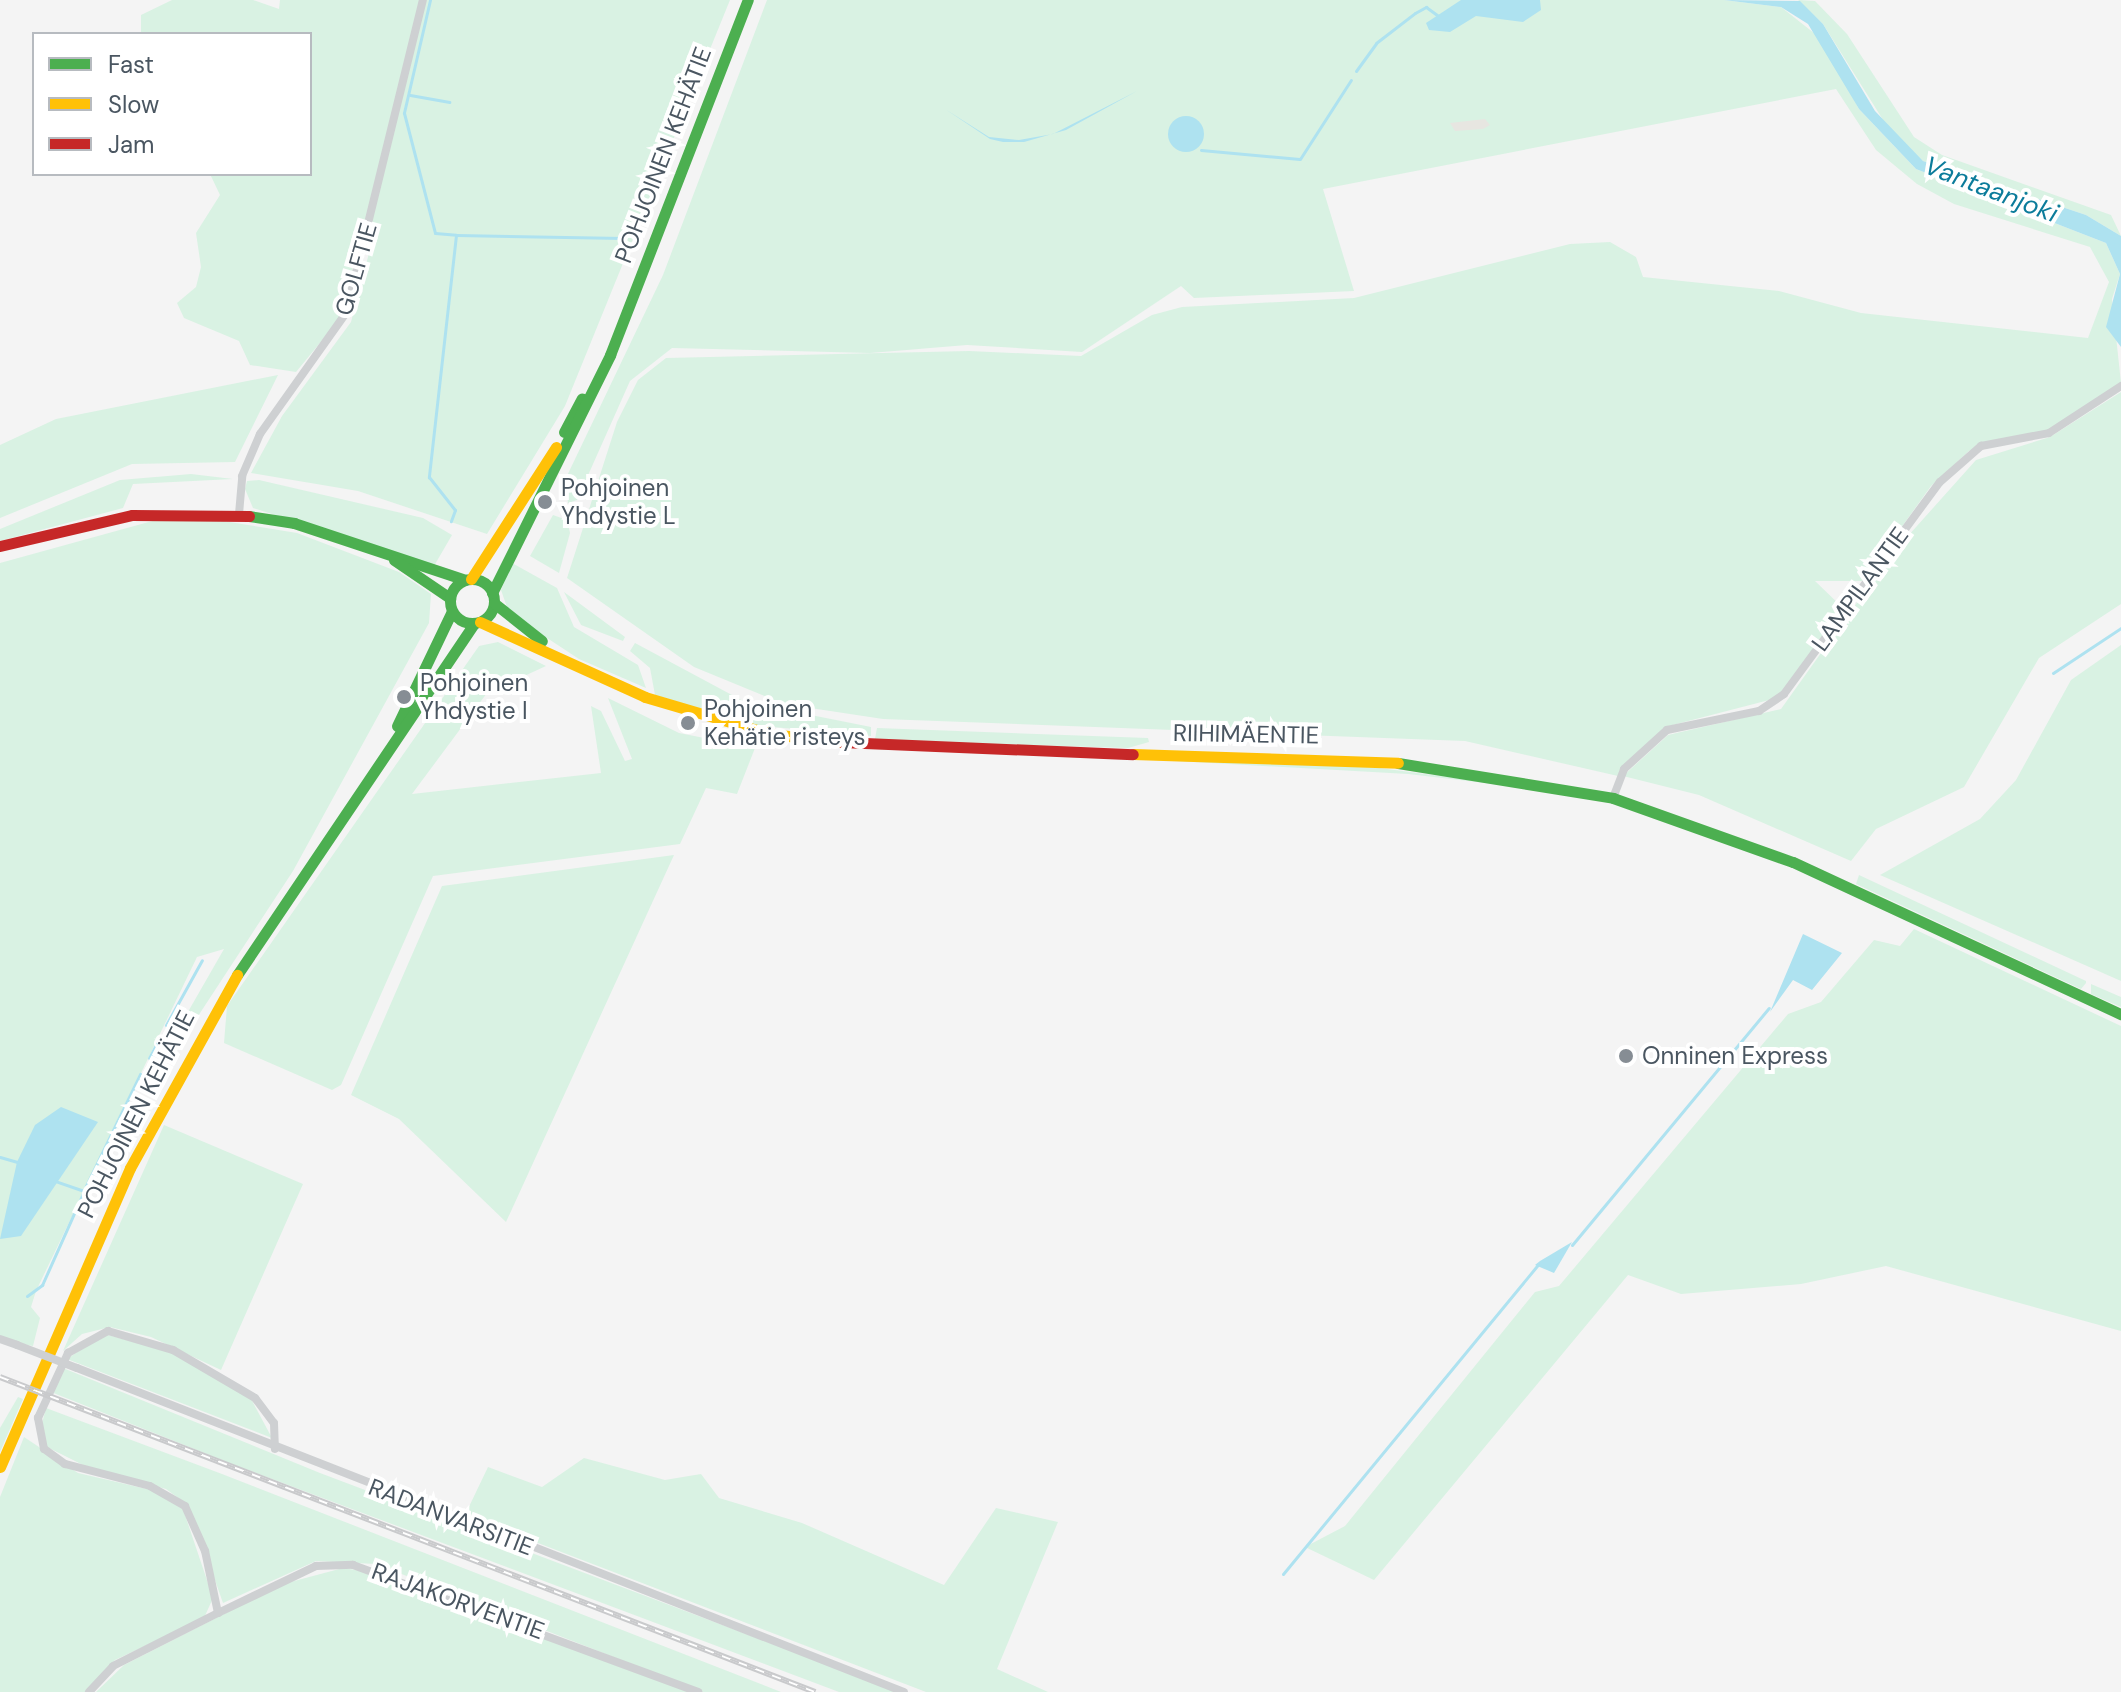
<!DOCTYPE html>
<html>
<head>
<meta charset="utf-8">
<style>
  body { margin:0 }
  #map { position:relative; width:2121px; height:1692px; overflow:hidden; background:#f4f4f4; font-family:"DM Sans",sans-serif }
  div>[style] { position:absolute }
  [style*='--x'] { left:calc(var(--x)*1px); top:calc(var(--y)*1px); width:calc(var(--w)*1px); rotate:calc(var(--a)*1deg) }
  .green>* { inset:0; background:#d9f2e3 }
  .sand>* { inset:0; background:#e7e6e1 }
  .water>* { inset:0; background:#aee2f0 }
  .round { border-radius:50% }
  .stream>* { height:3px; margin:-1.5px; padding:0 1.5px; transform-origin:1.5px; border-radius:1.5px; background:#aee2f0 }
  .street>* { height:8px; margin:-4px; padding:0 4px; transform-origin:4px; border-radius:4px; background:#ced0d2 }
  .fast>* { height:11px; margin:-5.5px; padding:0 5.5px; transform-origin:5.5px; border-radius:5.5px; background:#4caf50 }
  .fast>.ring { margin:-5.5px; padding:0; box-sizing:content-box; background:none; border:11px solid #4caf50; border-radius:50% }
  .slow>* { height:11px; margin:-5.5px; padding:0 5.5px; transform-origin:5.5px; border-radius:5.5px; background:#ffc107 }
  .jam>* { height:11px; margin:-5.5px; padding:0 5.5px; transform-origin:5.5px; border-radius:5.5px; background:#c62828 }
  .rail>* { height:6px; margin-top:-3px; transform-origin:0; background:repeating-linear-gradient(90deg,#fff 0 9px,#c9cacc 0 18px); box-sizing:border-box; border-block:2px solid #c9cacc }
  .street-bridge>* { height:8px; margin:-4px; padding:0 4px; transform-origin:4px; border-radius:4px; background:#ced0d2 }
  .dots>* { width:22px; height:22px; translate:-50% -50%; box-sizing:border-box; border:4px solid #fff; border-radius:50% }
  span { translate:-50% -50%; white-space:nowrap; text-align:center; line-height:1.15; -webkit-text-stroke:8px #fff; paint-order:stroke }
  .street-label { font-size:24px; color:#4a5661 }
  .poi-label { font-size:24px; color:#4a5661 }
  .left { translate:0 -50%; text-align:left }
  .water-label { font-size:26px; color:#0c7c9b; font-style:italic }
  .legend { position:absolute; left:32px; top:32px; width:280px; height:144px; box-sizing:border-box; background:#fff; border:2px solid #b7bbc0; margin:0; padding:10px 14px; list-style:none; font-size:24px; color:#4a5661 }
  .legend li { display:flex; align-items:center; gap:16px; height:40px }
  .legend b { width:40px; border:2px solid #b7bbc0 }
</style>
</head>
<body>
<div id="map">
  <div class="green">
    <i style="clip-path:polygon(172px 0,253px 0,279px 9px,280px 0,730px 0,565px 406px,487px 534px,358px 491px,251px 473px,282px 416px,351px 322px,375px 230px,363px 230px,338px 321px,296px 372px,250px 365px,239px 341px,184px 318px,177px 303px,196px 287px,201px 267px,196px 233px,220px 195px,210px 174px,310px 174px,310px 34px,141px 34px,141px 15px)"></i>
    <i style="clip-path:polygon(767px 0,1724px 0,1781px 7px,1819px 37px,1859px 109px,1916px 169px,2106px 243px,2120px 274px,2112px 299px,2121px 383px,2048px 430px,1969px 451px,1931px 486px,1863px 581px,1815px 581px,1843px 608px,1777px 698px,1665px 727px,1618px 776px,1465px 741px,883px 719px,784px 704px,694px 667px,567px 578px,617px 422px,638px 380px,666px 358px,969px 351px,1081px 356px,1152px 315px,1182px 307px,1354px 298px,1570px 244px,1610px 242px,1636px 257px,1643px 277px,1779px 291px,1861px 313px,2088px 338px,2109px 282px,2090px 247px,1954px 204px,1917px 184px,1876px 150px,1836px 89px,1323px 189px,1354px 291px,1194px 298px,1181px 286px,1082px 352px,967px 345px,870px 353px,672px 348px,630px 381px,577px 500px,568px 503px,565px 480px,663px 275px)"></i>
    <i style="clip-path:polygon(1798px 0,1815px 1px,1847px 34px,1914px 137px,1942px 155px,2111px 215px,2121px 236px,2086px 215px,1923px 161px,1890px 131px,1823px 24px)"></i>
    <i style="clip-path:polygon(278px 375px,235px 462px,132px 464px,0 518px,0 445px,56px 419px)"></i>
    <i style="clip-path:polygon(2121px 392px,2121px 604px,2039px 658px,1964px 787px,1876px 829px,1851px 861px,1699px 795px,1623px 776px,1668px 735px,1781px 709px,1891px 555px,1976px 460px,2050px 437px)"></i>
    <i style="clip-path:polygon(191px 474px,233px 479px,133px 484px,123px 508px,0 541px,0 529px,120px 480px)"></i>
    <i style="clip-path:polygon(259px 480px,423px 518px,452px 535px,434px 566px,253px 508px,245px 489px,247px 481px)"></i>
    <i style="clip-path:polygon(553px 515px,567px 520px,570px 533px,559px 573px,530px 556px)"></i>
    <i style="clip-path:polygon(211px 519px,297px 533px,399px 572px,431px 594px,429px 623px,293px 871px,185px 1036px,177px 1031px,224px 949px,197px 957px,36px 1291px,31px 1307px,40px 1318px,33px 1346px,17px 1343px,0 1336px,0 563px,156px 520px)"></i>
    <i style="clip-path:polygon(512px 563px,557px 588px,574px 627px,638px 665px,646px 688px,579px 659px,509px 613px,501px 590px)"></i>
    <i style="clip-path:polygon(564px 592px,625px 637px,623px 641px,581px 625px)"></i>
    <i style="clip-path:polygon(498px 642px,546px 666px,487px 693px,412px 794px,601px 773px,591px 706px,601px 711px,625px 761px,632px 759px,608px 698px,679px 733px,755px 748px,737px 794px,706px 788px,680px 844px,433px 876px,341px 1085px,332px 1090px,224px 1043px,227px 1006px,479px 646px)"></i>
    <i style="clip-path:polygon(635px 643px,745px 702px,871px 727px,871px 736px,752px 725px,655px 695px,650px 668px,630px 651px)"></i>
    <i style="clip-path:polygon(2121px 645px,2121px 981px,1880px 875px,1980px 819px,2016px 780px,2071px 680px)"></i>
    <i style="clip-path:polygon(877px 728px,1148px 738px,1149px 742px,1128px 748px,891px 741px,875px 739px)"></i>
    <i style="clip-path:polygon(1158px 760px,1372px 767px,1562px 792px,1408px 774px)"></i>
    <i style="clip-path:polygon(674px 855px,506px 1222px,399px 1119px,351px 1095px,442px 886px)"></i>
    <i style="clip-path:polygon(1859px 875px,2086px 981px,2086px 983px,2081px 989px,1856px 884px)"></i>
    <i style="clip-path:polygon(1914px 929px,2121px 1026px,2121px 1331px,1886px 1266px,1801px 1284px,1681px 1294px,1628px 1275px,1374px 1580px,1305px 1547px,1345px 1526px,1535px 1292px,1559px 1286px,1788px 1014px,1821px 1002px,1874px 940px,1900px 946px)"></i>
    <i style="clip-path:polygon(2091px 984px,2121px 997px,2121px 1007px,2091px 994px)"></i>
    <i style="clip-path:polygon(164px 1125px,303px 1184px,221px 1370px,151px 1337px,110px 1327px,82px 1334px,63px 1351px)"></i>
    <i style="clip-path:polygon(104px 1334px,171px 1352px,250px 1397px,272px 1438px,67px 1359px)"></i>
    <i style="clip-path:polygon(63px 1368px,320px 1473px,900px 1692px,839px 1692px,227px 1462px,51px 1392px)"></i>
    <i style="clip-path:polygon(18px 1397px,23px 1399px,0 1452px,0 1428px)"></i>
    <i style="clip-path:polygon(46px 1408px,222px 1474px,781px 1692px,703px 1692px,376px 1564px,316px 1561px,223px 1603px,189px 1506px,166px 1489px,89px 1468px,47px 1447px,41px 1427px)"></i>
    <i style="clip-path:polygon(24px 1437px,78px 1473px,151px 1490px,183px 1509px,213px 1598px,204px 1618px,115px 1660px,85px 1692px,0 1692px,0 1497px)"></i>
    <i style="clip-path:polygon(584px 1458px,665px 1480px,701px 1474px,719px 1498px,802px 1523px,944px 1585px,996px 1508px,1058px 1522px,997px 1669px,1048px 1692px,926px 1692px,465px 1515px,488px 1467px,542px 1487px)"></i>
    <i style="clip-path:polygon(343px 1568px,375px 1573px,689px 1692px,96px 1692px,124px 1665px,283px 1584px)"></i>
  </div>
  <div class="sand">
    <i style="clip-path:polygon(1485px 119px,1490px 125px,1483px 129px,1455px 131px,1450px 123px)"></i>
  </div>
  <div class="water">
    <i style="clip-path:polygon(1461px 0,1540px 0,1541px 10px,1523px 22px,1476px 16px,1450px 32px,1429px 30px,1426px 23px)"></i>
    <i style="clip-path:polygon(1724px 0,1800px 1px,1823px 24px,1875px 111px,1923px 161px,2086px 215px,2121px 236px,2121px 347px,2106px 327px,2120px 274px,2106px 243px,1916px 169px,1859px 109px,1808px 24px,1781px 7px)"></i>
    <i style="clip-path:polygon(1137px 91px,1066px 130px,1024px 142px,1003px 142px,990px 139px,945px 109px,989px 137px,1019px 140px,1053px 134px)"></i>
    <i class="round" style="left:1168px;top:116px;width:36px;height:36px"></i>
    <i style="clip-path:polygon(1803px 934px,1842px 953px,1812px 990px,1793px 980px,1770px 1012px)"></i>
    <i style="clip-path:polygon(61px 1107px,98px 1122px,21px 1236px,0 1239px,17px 1162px,35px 1125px)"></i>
    <i style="clip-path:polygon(1572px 1242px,1554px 1273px,1535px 1265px,1540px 1261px)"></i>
  </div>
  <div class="stream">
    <i style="--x:430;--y:0;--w:116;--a:103"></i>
    <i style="--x:404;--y:113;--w:124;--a:75.5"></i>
    <i style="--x:435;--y:233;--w:21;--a:5"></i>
    <i style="--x:456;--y:235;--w:244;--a:96.4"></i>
    <i style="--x:429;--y:477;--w:42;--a:51.8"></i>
    <i style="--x:455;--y:510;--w:12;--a:110"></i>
    <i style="--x:1356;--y:71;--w:34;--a:-54"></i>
    <i style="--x:1376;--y:43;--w:49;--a:-37.6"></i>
    <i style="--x:1415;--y:13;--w:13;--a:-29"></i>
    <i style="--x:1426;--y:7;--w:14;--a:36"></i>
    <i style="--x:410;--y:95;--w:40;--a:10"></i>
    <i style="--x:1201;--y:150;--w:99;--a:5.2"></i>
    <i style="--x:1300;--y:159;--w:94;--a:-57.2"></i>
    <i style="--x:456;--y:235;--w:167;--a:1"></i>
    <i style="--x:2053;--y:673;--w:82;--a:-33.5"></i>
    <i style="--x:166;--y:1025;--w:74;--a:-61"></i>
    <i style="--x:149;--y:1058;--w:21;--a:-62"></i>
    <i style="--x:0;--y:1157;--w:18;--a:16"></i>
    <i style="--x:84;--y:1190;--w:129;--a:-64.2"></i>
    <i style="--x:1572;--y:1245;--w:308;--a:-50.3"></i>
    <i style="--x:27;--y:1296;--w:19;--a:-36"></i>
    <i style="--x:42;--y:1285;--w:103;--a:-65.9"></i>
    <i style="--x:84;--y:1191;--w:31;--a:-161"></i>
    <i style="--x:1283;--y:1574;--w:401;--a:-50.5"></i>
  </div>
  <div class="street">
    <i style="--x:239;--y:514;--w:38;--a:-85"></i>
    <i style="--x:242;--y:476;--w:46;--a:-66.8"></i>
    <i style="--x:260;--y:434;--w:148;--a:-54.6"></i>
    <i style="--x:346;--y:313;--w:322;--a:-76.2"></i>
    <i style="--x:1613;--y:798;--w:31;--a:-69"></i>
    <i style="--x:1624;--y:769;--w:58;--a:-42.2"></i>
    <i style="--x:1667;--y:730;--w:94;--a:-11.7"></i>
    <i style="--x:1759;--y:711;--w:30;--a:-34"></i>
    <i style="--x:1784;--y:694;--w:263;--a:-53.7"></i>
    <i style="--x:1940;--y:482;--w:55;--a:-41.3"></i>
    <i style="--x:1981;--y:446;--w:69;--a:-10.8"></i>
    <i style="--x:2049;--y:433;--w:86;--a:-33.1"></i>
    <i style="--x:0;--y:1339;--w:18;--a:19"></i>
    <i style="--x:77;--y:1368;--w:888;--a:21.39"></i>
    <i style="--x:218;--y:1613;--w:109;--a:-25.6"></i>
    <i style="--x:316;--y:1566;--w:37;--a:-2"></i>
    <i style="--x:353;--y:1565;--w:368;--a:20.2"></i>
    <i style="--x:89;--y:1692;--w:35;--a:-47"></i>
    <i style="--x:113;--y:1666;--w:118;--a:-26.8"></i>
    <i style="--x:218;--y:1613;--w:63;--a:-101.8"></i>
    <i style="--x:205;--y:1551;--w:49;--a:-114"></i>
    <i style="--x:185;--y:1506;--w:40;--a:-150.3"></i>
    <i style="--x:150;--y:1486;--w:88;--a:-165.5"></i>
    <i style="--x:65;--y:1464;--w:26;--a:-144"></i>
    <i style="--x:44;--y:1449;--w:32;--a:-101"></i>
    <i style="--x:38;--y:1418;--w:72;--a:-65.2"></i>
    <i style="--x:68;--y:1353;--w:46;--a:-28.8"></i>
    <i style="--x:108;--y:1331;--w:68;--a:16.3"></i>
    <i style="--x:173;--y:1350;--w:95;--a:30.3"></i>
    <i style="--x:255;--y:1398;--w:31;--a:53"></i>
    <i style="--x:274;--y:1423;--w:26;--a:88"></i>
  </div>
  <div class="fast">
    <i style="--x:564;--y:432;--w:38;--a:-62"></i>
    <i style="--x:249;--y:516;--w:46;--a:8.8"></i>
    <i style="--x:294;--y:523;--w:180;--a:18.4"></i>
    <i style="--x:394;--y:560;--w:68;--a:34.2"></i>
    <i class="ring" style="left:450px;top:579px;width:33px;height:33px"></i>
    <i style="--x:492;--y:593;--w:266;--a:-63.6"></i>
    <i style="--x:610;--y:355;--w:381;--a:-68.8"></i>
    <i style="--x:494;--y:603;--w:61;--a:38.4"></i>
    <i style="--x:397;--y:726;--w:127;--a:-64.4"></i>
    <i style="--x:1398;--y:763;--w:218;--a:9.2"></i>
    <i style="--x:1613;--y:798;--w:191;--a:19.6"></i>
    <i style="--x:1793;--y:862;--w:362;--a:24.9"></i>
    <i style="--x:237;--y:975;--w:424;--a:-56"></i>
  </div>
  <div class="slow">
    <i style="--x:471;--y:579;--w:157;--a:-57.2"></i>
    <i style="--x:480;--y:622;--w:181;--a:24.4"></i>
    <i style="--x:645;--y:697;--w:131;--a:16.4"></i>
    <i style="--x:771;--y:734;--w:70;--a:6.5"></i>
    <i style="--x:1133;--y:754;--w:265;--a:1.9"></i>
    <i style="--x:0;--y:1467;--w:326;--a:-66.5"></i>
    <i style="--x:130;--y:1168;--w:221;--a:-61"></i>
  </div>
  <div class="jam">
    <i style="--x:0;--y:546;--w:136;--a:-13.2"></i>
    <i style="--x:132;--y:515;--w:117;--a:0.5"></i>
    <i style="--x:841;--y:742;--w:292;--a:2.4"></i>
  </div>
  <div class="rail">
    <i style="--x:0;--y:1377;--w:874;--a:21.13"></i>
  </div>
  <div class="street-bridge">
    <i style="--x:17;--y:1345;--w:64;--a:21"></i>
  </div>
  <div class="dots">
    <i style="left:545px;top:502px;background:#868d94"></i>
    <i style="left:404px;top:697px;background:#868d94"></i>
    <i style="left:688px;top:723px;background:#868d94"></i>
    <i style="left:1626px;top:1056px;background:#868d94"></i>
  </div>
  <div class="street-label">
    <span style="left:663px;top:155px;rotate:-69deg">POHJOINEN KEHÄTIE</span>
    <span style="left:356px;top:269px;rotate:-74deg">GOLFTIE</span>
    <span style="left:1860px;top:589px;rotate:-54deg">LAMPILANTIE</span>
    <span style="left:1246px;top:734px;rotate:1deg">RIIHIMÄENTIE</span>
    <span style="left:136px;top:1114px;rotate:-63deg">POHJOINEN KEHÄTIE</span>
    <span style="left:451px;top:1517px;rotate:21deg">RADANVARSITIE</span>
    <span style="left:458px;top:1601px;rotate:20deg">RAJAKORVENTIE</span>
  </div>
  <div class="poi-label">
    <span class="left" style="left:561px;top:502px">Pohjoinen<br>Yhdystie L</span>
    <span class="left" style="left:420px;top:697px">Pohjoinen<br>Yhdystie I</span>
    <span class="left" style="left:704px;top:723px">Pohjoinen<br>Kehätie risteys</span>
    <span class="left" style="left:1642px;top:1056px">Onninen Express</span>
  </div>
  <div class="water-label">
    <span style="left:1991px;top:190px;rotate:21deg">Vantaanjoki</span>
  </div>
  <ul class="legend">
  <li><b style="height:10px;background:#4caf50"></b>Fast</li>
  <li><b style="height:10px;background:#ffc107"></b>Slow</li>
  <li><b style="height:10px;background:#c62828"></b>Jam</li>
  </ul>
</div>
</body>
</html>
